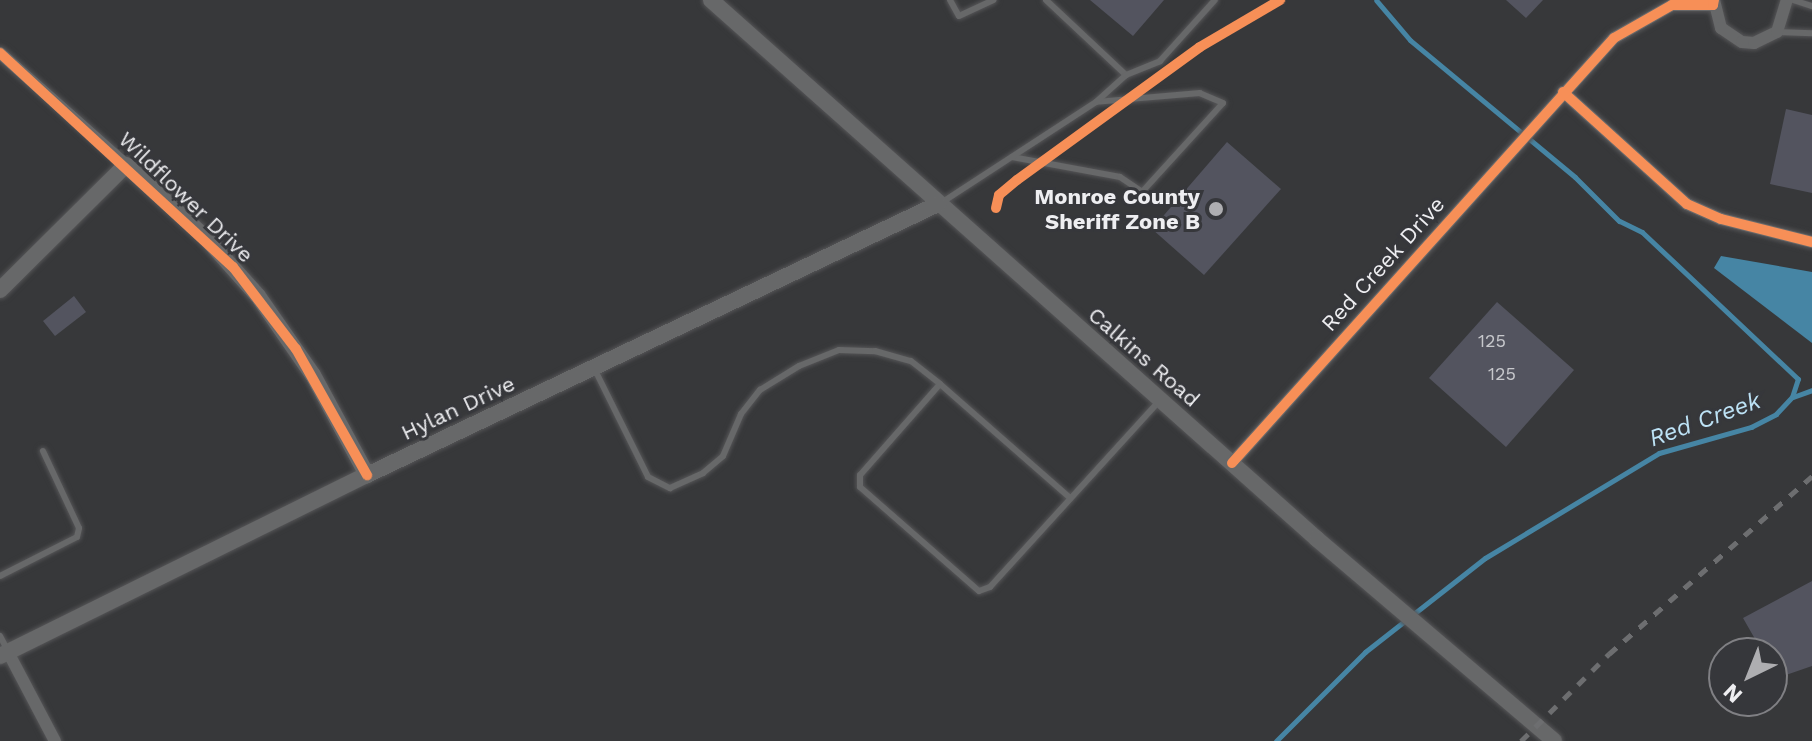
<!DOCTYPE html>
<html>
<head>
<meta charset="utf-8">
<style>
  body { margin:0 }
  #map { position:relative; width:1812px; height:741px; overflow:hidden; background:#37383a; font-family:"Work Sans",sans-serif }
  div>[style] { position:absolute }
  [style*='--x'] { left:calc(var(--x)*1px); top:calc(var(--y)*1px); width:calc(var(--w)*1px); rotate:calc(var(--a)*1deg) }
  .water>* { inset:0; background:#4685a4 }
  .stream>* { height:5px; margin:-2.5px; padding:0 2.5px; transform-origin:2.5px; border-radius:2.5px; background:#4685a4 }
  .building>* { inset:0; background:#53545f }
  .roads { filter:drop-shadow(0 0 2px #555557) drop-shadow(0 0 2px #555557) }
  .lane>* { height:6px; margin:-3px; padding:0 3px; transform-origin:3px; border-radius:3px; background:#676869 }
  .street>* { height:12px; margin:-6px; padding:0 6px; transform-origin:6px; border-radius:6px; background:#676869 }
  .secondary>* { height:16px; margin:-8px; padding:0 8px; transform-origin:8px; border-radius:8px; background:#676869 }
  .rail>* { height:5px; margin-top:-2.5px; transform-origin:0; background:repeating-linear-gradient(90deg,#6d6e70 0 10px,transparent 0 20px) }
  .cycleway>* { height:10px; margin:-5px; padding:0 5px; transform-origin:5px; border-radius:5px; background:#f78f57 }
  .dots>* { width:22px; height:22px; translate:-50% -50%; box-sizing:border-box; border:4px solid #36373b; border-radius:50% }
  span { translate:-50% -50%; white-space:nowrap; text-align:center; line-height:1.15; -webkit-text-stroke:6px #36373b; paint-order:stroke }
  .number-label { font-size:18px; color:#c7c8cc }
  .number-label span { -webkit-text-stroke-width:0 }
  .poi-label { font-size:22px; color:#eeeef1; font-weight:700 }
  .right { translate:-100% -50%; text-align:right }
  .street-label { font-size:22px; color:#eeeef1 }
  .water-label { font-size:24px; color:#bde2f5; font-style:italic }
  .north { position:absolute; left:1708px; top:637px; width:80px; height:80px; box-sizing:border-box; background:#36373b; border:2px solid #808084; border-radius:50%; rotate:223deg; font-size:22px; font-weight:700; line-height:32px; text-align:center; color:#eeeef1 }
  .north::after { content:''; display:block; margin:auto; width:28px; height:36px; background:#aeaeb1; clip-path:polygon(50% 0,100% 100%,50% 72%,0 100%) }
</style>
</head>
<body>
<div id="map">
  <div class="water">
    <i style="clip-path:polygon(1721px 256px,1812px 272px,1812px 343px,1714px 268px)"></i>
  </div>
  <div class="stream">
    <i style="--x:1793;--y:397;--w:20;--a:-20"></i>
    <i style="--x:1276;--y:741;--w:126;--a:-45"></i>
    <i style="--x:1365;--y:652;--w:152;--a:-38.1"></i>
    <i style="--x:1485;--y:558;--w:203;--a:-31.1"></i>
    <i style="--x:1659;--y:453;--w:96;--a:-15.8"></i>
    <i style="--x:1751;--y:427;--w:28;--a:-27"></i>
    <i style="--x:1776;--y:414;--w:23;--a:-47"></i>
    <i style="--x:1792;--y:397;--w:19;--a:-72"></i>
    <i style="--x:1798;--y:379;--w:214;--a:-136.7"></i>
    <i style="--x:1642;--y:232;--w:25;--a:-154"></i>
    <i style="--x:1619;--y:221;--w:62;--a:-135"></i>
    <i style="--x:1575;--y:177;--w:214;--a:-140.3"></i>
    <i style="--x:1410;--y:40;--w:52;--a:-130.4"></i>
  </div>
  <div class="building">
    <i style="clip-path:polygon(1090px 0,1164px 0,1133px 36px)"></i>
    <i style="clip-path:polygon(1506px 0,1543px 0,1526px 18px)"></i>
    <i style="clip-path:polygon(1786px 109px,1812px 115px,1812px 193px,1770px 184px)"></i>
    <i style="clip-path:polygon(1227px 142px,1281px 189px,1204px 275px,1152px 229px)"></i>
    <i style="clip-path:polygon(74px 296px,86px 312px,55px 336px,43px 321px)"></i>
    <i style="clip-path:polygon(1497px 302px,1574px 370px,1506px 447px,1429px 378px)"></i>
    <i style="clip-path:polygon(1812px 581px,1812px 666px,1777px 678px,1772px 653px,1763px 653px,1743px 618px)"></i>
  </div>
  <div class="roads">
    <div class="lane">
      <i style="--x:950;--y:0;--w:18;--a:61"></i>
      <i style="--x:959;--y:16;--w:38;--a:-25"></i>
      <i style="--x:1046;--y:0;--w:110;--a:43.2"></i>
      <i style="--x:1793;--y:0;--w:20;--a:18"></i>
      <i style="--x:1777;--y:32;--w:35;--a:2"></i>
      <i style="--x:1012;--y:157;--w:110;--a:10.5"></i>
      <i style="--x:1120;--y:177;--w:27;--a:34"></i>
      <i style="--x:1142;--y:192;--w:120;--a:-47.7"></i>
      <i style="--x:1223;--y:103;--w:25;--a:-157"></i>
      <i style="--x:1200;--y:93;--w:104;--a:175.1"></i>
      <i style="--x:941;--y:203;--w:185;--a:-33.1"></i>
      <i style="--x:1096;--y:102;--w:40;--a:-42"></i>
      <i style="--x:1126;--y:75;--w:37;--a:-22"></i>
      <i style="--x:1160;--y:61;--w:82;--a:-48"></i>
      <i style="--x:595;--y:370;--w:119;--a:63.6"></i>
      <i style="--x:648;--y:477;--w:25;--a:27"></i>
      <i style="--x:670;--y:488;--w:36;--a:-24"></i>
      <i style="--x:703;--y:473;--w:26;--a:-40"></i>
      <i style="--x:723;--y:456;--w:46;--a:-66.8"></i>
      <i style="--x:741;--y:414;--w:31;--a:-52"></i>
      <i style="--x:760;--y:390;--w:46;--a:-31.6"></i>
      <i style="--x:799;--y:366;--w:43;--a:-21.8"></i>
      <i style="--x:839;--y:350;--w:36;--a:2"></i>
      <i style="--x:875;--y:351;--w:37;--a:16"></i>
      <i style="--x:911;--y:361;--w:37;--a:38"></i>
      <i style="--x:940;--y:384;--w:121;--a:131.3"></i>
      <i style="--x:860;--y:475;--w:12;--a:90"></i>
      <i style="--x:860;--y:487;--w:158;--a:41.2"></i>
      <i style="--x:979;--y:591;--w:12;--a:-20"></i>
      <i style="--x:990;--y:587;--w:253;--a:-47.7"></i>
      <i style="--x:940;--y:384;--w:173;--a:41.2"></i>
      <i style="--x:0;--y:576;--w:86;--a:-26.9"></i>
      <i style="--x:77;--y:537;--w:9;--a:-77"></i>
      <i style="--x:79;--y:528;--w:85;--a:-115.1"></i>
      <i style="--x:0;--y:636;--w:15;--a:62"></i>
    </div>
    <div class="street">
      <i style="--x:1714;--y:0;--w:29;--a:76"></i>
      <i style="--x:1721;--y:28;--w:25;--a:34"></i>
      <i style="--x:1742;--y:42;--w:12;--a:5"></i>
      <i style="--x:1754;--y:43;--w:25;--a:-26"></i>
      <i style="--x:1777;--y:32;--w:34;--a:-73"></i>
      <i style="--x:0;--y:53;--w:169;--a:41.6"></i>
      <i style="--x:1563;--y:92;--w:167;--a:42.1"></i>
      <i style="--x:1687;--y:204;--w:37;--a:24"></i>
      <i style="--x:1721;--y:219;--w:94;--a:14.2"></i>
      <i style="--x:1232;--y:463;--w:571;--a:-48.05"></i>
      <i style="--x:1614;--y:38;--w:67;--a:-29.6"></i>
      <i style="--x:1672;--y:5;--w:41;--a:0"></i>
      <i style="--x:8;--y:652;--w:101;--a:62.2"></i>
    </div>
    <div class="secondary">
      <i style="--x:711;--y:0;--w:811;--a:41.65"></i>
      <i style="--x:1317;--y:539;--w:311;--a:40.4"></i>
      <i style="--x:0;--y:290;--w:177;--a:-44.8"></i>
      <i style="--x:126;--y:165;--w:108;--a:42.4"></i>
      <i style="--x:206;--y:238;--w:78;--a:48.1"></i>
      <i style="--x:258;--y:296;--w:96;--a:55.2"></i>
      <i style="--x:313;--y:375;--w:114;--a:61.6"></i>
      <i style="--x:0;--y:656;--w:409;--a:-26.3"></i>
      <i style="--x:367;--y:475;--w:632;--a:-25.39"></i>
    </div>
  </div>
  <div class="rail">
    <i style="--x:1521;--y:741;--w:124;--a:-44.7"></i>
    <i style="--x:1609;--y:654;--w:270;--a:-41.2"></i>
  </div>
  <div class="cycleway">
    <i style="--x:0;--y:53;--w:316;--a:42.6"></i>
    <i style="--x:233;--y:267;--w:103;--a:52.5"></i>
    <i style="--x:296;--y:349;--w:145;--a:60.6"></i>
    <i style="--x:1563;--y:92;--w:167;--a:42.1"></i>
    <i style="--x:1687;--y:204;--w:37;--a:24"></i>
    <i style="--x:1721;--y:219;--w:94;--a:14.2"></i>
    <i style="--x:996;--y:208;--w:13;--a:-77"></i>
    <i style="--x:999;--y:195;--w:23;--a:-40"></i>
    <i style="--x:1017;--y:180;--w:226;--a:-36"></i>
    <i style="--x:1200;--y:47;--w:93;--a:-30.4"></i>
    <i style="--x:1232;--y:463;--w:571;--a:-48.05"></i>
    <i style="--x:1614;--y:38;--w:67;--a:-29.6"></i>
    <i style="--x:1672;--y:5;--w:41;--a:0"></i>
    <i style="--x:1713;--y:5;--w:5;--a:-79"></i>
  </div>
  <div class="dots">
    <i style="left:1216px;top:209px;background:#aeaeb1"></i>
  </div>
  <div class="number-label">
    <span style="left:1492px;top:341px">125</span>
    <span style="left:1502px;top:374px">125</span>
  </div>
  <div class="poi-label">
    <span class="right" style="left:1200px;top:209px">Monroe County<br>Sheriff Zone B</span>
  </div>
  <div class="street-label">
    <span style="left:186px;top:197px;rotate:44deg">Wildflower Drive</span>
    <span style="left:1383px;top:264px;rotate:-48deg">Red Creek Drive</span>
    <span style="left:1144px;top:357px;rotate:41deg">Calkins Road</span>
    <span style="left:458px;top:408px;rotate:-25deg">Hylan Drive</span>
  </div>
  <div class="water-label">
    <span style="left:1705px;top:420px;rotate:-20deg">Red Creek</span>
  </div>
  <div class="north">N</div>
</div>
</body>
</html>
